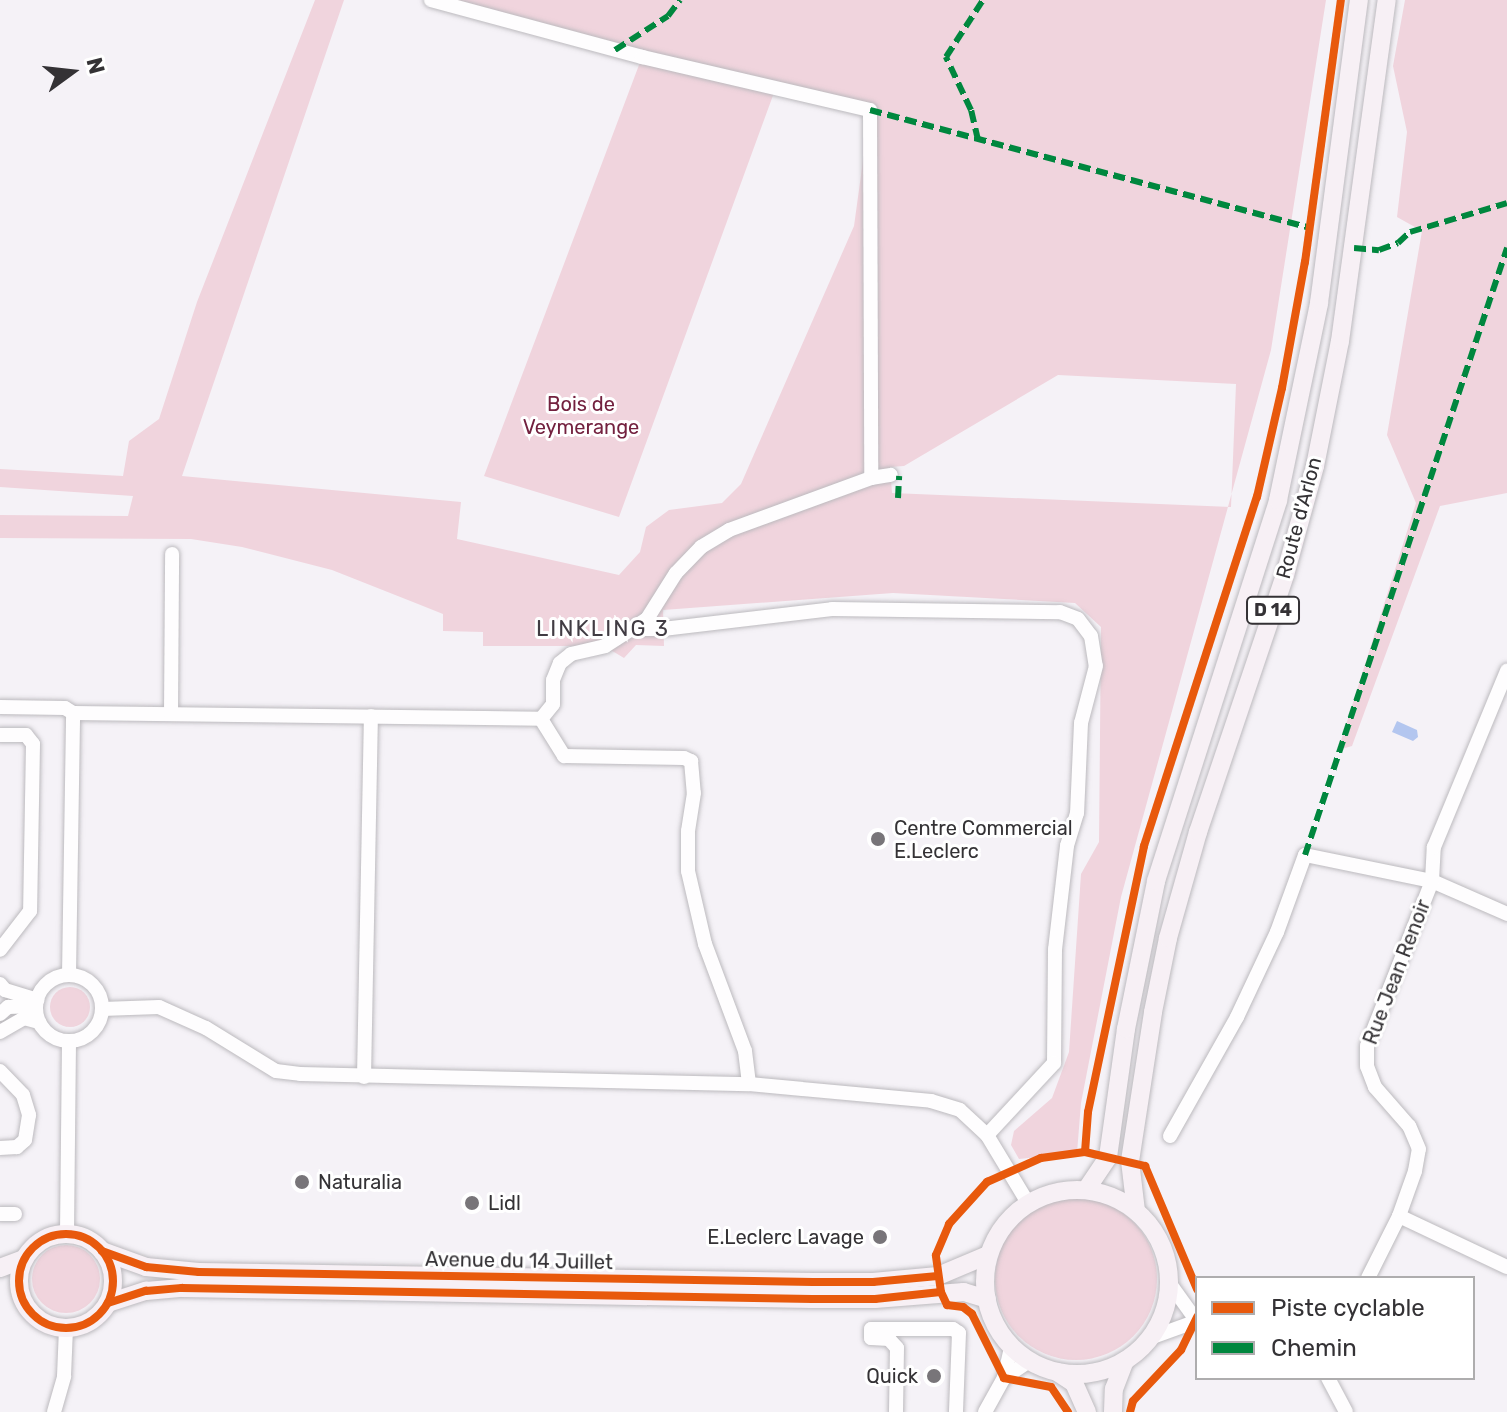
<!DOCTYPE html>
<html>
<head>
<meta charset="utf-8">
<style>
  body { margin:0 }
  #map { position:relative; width:1507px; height:1412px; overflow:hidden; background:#f5f2f7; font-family:Rubik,sans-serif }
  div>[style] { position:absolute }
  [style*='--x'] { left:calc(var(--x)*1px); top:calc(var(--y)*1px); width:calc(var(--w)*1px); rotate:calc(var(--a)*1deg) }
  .green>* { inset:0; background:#f0d4dd }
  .round { border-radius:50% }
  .water>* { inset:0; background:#b3c6ef }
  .roads { filter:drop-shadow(0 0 2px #bcbabe) drop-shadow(0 0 2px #bcbabe) }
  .minor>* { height:14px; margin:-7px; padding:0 7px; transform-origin:7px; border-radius:7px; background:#fefdfe }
  .minor>.ring { margin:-7px; padding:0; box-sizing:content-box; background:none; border:14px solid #fefdfe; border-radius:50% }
  .major>* { height:18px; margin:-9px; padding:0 9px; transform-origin:9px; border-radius:9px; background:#f7f0f5 }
  .major>.ring { margin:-9px; padding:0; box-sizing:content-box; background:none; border:18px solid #f7f0f5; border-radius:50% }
  .quiet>* { height:6px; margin-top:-3px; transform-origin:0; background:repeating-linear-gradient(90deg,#00873e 0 12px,transparent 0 18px) }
  .cycleway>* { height:8px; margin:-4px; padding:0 4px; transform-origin:4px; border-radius:4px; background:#e8590c }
  .cycleway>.ring { margin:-4px; padding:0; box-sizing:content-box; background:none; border:8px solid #e8590c; border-radius:50% }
  .dots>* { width:22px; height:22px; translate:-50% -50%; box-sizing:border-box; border:4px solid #fff; border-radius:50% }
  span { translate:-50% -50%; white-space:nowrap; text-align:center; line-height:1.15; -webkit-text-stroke:6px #fff; paint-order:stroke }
  .shield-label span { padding:2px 6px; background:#fff; border:2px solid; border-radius:6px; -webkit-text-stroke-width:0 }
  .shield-label { font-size:18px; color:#343235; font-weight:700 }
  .park-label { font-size:20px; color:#73213f }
  .street-label { font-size:20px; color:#343235 }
  .poi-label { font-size:20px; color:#343235 }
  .left { translate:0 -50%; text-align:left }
  .right { translate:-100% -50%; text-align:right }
  .neighbourhood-label { font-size:22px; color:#413c43; letter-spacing:2px }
  .legend { position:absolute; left:1195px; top:1276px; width:280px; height:104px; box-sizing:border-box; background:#fff; border:2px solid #aeadae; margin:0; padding:10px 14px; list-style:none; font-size:24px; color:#343235 }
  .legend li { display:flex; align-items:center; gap:16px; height:40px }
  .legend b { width:40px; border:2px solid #aeadae }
  .north { position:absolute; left:32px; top:32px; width:80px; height:80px; -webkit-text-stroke:6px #fff; paint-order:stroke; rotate:75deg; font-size:22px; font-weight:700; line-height:32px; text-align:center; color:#343235 }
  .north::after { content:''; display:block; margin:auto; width:28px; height:36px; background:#343235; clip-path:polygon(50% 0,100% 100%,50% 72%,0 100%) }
</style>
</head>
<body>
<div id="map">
  <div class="green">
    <i style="clip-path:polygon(evenodd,315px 0,344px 0,182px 476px,461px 502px,457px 539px,619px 575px,640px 552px,646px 527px,669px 510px,722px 503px,741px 484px,854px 226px,870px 110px,775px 90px,619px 517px,484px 476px,642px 57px,431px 0,1326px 0,1271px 350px,1121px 897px,1081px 1103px,1077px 1153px,1019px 1159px,1011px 1145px,1014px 1131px,1052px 1098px,1069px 1052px,1081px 874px,1099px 842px,1101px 627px,1075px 603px,893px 593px,663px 610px,664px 646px,636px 645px,624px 658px,604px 646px,483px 646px,483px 632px,443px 631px,443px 614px,418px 604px,332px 570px,242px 547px,191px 539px,0 538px,0 515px,128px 516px,133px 496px,0 487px,0 469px,123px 476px,129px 441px,159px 419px,197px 302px,315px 0,1058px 375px,1236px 384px,1231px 507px,892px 493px,890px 467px,904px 466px,1058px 375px)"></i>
    <i style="clip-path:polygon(1405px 0,1507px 0,1507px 493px,1440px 506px,1352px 746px,1338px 750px,1416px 503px,1387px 435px,1422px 231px,1397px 217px,1407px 132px,1393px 66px)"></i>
    <i class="round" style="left:50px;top:987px;width:40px;height:40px"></i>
    <i class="round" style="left:995px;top:1198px;width:162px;height:162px"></i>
    <i class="round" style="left:32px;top:1245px;width:68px;height:68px"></i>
  </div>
  <div class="water">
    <i style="clip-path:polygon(1397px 721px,1417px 730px,1418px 737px,1413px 741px,1392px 732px)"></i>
  </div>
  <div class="roads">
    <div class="minor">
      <i style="--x:431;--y:0;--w:219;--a:15.1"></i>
      <i style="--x:642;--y:57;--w:234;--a:13.1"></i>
      <i style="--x:870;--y:110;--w:368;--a:89.8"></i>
      <i style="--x:634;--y:629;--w:29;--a:0"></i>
      <i style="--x:663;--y:629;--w:170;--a:-6.7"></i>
      <i style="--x:832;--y:609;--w:228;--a:0.8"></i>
      <i style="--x:1060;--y:612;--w:19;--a:21"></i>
      <i style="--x:1078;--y:619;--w:21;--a:53"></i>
      <i style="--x:1091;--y:636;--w:30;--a:81"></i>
      <i style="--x:1096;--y:666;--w:59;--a:104.7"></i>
      <i style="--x:1081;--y:723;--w:90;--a:92.5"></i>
      <i style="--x:1077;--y:813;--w:34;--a:107"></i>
      <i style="--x:1067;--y:846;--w:104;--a:96.6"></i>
      <i style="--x:1055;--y:949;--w:114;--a:90.5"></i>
      <i style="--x:1054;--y:1063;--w:98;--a:132.9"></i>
      <i style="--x:0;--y:707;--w:65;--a:0.9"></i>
      <i style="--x:65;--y:708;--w:9;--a:32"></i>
      <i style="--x:73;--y:713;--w:468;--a:0.7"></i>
      <i style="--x:541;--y:719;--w:19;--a:-51"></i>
      <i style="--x:553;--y:704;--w:24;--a:-90"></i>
      <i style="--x:553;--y:680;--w:18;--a:-68"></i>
      <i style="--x:560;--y:663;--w:14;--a:-39"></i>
      <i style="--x:571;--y:654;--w:35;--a:-13"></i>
      <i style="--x:605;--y:646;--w:50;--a:-32.7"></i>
      <i style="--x:647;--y:619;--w:54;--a:-57.8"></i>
      <i style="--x:676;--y:573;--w:36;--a:-46"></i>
      <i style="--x:701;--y:547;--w:33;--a:-31"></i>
      <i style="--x:729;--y:530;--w:151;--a:-20.1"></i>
      <i style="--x:871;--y:478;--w:20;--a:-9"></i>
      <i style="--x:171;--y:714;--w:160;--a:-89.6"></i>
      <i style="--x:541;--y:719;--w:44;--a:58.1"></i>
      <i style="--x:564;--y:756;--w:120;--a:1"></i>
      <i style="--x:684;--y:758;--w:8;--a:23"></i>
      <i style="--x:691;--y:761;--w:32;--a:85"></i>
      <i style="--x:694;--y:793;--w:38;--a:99"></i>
      <i style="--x:688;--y:831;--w:40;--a:90"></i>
      <i style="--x:688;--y:871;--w:75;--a:76.9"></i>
      <i style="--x:705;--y:944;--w:114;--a:69.5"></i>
      <i style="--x:745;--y:1051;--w:33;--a:83"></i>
      <i style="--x:0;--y:735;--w:26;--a:0"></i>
      <i style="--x:26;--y:735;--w:11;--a:52"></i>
      <i style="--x:33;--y:744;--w:167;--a:91"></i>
      <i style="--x:30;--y:911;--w:49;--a:127.6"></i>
      <i style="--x:69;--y:975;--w:262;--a:-89.1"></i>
      <i class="ring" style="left:36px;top:975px;width:52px;height:52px"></i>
      <i style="--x:0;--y:984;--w:8;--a:50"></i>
      <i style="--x:5;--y:990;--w:34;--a:17"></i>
      <i style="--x:102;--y:1009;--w:57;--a:-2"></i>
      <i style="--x:159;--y:1007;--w:51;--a:24.1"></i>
      <i style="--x:206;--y:1028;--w:82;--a:31.6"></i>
      <i style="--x:276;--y:1071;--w:24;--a:7"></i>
      <i style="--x:300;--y:1074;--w:449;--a:1.3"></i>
      <i style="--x:749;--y:1084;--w:183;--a:5.3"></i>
      <i style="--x:931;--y:1101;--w:30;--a:17"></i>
      <i style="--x:960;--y:1110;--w:37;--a:43"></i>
      <i style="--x:987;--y:1135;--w:79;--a:58.9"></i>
      <i style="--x:0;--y:1014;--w:11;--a:-41"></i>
      <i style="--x:8;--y:1007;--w:28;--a:-2"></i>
      <i style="--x:0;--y:1032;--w:28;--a:-30"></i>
      <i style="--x:24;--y:1018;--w:16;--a:15"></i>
      <i style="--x:0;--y:1071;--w:33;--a:46"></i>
      <i style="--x:23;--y:1095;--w:21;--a:73"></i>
      <i style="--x:29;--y:1115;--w:25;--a:99"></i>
      <i style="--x:25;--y:1140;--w:11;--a:139"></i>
      <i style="--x:17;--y:1147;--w:17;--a:177"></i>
      <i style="--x:364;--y:1077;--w:361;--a:-88.9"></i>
      <i style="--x:1170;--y:1136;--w:137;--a:-60.6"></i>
      <i style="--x:1237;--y:1017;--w:94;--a:-64.8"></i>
      <i style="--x:1277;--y:932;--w:82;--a:-70"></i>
      <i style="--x:1305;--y:855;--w:130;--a:11.6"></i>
      <i style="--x:1432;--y:881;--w:82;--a:23.7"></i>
      <i style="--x:0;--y:1214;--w:15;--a:0"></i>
      <i style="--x:1399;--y:1216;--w:119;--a:25.3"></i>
      <i style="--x:67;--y:1233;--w:192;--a:-89.4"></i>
      <i style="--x:1368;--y:1278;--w:69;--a:-63.4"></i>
      <i style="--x:1399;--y:1216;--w:48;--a:-70.4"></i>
      <i style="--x:1415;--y:1171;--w:22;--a:-80"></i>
      <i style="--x:1419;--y:1149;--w:25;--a:-113"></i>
      <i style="--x:1409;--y:1126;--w:52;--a:-131.1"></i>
      <i style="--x:1375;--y:1087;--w:22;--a:-111"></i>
      <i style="--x:1367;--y:1066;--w:20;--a:-90"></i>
      <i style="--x:1367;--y:1046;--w:177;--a:-68.5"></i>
      <i style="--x:1432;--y:881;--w:34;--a:-87"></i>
      <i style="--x:1434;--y:847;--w:191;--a:-67.5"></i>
      <i style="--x:1168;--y:1281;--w:48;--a:54.3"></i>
      <i style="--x:1150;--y:1338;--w:50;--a:-19.9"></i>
      <i style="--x:1004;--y:1378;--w:30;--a:-34"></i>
      <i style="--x:1328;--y:1378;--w:38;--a:62"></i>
      <i style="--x:54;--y:1412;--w:37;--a:-74"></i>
      <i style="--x:64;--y:1376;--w:47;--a:-87.6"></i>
      <i style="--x:896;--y:1412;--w:64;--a:-89.1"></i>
      <i style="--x:897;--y:1348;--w:12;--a:-132"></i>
      <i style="--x:889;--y:1339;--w:18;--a:-177"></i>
      <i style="--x:871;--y:1338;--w:9;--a:-90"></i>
      <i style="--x:871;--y:1329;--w:82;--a:0"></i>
      <i style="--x:953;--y:1329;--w:7;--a:34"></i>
      <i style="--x:959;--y:1333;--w:79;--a:92.2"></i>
      <i style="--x:985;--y:1412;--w:39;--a:-61"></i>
      <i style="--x:1004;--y:1378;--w:32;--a:-77"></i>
    </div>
    <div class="major">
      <i style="--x:1086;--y:1190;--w:40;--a:-56"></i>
      <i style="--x:1108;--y:1157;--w:129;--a:-82"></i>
      <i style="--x:1126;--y:1029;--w:151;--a:-78.5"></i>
      <i style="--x:1156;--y:881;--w:400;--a:-72.2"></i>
      <i style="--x:1278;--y:500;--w:201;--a:-78.2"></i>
      <i style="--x:1319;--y:303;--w:306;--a:-82.5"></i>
      <i class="ring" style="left:985px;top:1190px;width:166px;height:166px"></i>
      <i style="--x:1136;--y:1211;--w:50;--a:-96.8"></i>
      <i style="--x:1130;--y:1161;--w:151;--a:-81.2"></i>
      <i style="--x:1153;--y:1012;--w:76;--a:-78.5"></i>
      <i style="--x:1168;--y:938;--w:110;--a:-74.2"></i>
      <i style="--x:1198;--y:832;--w:271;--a:-71.3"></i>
      <i style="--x:1285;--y:575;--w:113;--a:-74.6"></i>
      <i style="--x:1315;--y:466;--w:127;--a:-78.7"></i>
      <i style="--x:1340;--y:341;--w:344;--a:-82.2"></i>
      <i class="ring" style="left:19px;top:1234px;width:76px;height:76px"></i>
      <i style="--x:102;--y:1251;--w:47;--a:20"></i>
      <i style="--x:146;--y:1267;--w:53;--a:5.4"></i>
      <i style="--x:199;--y:1272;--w:614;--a:0.93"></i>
      <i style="--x:813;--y:1282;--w:60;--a:0"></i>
      <i style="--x:873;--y:1282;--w:65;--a:-5.3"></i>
      <i style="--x:938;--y:1276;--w:54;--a:-22.8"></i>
      <i style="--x:0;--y:1268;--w:25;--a:-21"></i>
      <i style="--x:108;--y:1303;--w:40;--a:-18"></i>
      <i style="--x:146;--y:1291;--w:36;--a:-5"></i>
      <i style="--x:182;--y:1288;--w:630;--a:1"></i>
      <i style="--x:812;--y:1299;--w:63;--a:0"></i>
      <i style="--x:875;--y:1299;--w:89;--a:-4.5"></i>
      <i style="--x:964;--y:1292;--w:24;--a:17"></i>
      <i style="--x:1057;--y:1372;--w:20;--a:33"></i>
      <i style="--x:1074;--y:1383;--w:32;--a:66"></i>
      <i style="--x:1113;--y:1412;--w:23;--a:-88"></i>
      <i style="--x:1114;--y:1389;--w:30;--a:-69"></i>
    </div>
  </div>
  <div class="quiet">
    <i style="--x:615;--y:50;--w:63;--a:-32.7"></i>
    <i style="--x:668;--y:16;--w:20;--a:-53"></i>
    <i style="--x:870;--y:110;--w:456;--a:15"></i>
    <i style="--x:978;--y:140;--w:31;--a:-103"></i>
    <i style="--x:971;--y:110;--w:59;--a:-115.3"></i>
    <i style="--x:946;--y:57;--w:68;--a:-57"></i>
    <i style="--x:1354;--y:248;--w:25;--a:5"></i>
    <i style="--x:1379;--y:250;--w:20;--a:-20"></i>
    <i style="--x:1398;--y:243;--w:16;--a:-43"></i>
    <i style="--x:1410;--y:232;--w:101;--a:-16.6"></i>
    <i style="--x:898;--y:498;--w:22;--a:-87"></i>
    <i style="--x:1305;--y:855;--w:640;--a:-71.59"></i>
  </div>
  <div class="cycleway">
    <i style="--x:1085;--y:1152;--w:40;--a:-85.7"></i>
    <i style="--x:1088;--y:1112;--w:272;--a:-78.1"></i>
    <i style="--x:1144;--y:846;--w:367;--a:-72.1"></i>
    <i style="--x:1257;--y:497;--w:112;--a:-77.1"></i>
    <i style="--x:1282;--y:388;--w:128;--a:-79.7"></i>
    <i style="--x:1305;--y:262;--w:264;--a:-82.2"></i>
    <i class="ring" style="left:19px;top:1234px;width:86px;height:86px"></i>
    <i style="--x:102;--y:1251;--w:47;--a:20"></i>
    <i style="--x:146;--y:1267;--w:53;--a:5.4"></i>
    <i style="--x:199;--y:1272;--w:614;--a:0.93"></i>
    <i style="--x:813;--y:1282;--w:60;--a:0"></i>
    <i style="--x:873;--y:1282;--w:65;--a:-5.3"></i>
    <i style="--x:108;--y:1303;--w:40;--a:-18"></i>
    <i style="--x:146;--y:1291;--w:36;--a:-5"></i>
    <i style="--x:182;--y:1288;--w:630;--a:1"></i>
    <i style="--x:812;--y:1299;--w:63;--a:0"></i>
    <i style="--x:875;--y:1299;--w:66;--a:-6.1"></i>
    <i style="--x:1068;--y:1412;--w:30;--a:-124"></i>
    <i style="--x:1051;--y:1387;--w:48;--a:-169.2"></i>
    <i style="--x:1004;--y:1378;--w:72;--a:-116.6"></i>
    <i style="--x:972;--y:1314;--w:11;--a:-142"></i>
    <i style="--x:963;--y:1307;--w:16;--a:-173"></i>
    <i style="--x:947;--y:1305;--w:14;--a:-115"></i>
    <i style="--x:941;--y:1292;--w:37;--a:-98"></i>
    <i style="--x:936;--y:1255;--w:34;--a:-67"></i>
    <i style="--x:949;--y:1224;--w:57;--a:-47.9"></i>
    <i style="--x:987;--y:1182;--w:59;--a:-24"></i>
    <i style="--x:1041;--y:1158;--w:44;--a:-7.8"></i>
    <i style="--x:1085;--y:1152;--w:62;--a:13.1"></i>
    <i style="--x:1145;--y:1166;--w:134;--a:67.1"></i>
    <i style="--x:1130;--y:1412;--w:11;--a:-75"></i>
    <i style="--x:1133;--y:1401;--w:70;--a:-46.7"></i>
    <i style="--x:1181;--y:1350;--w:37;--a:-64"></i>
  </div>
  <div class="dots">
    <i style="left:878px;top:839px;background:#787579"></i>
    <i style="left:302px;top:1182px;background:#787579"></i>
    <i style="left:472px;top:1203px;background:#787579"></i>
    <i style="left:880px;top:1237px;background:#787579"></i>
    <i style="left:934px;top:1376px;background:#787579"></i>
  </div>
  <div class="shield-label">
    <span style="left:1273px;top:610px">D 14</span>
  </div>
  <div class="park-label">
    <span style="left:581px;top:416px">Bois de<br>Veymerange</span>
  </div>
  <div class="street-label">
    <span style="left:1299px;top:518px;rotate:-75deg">Route d'Arlon</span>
    <span style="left:1397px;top:972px;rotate:-69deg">Rue Jean Renoir</span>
    <span style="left:519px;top:1261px;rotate:1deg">Avenue du 14 Juillet</span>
  </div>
  <div class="poi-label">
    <span class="left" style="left:894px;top:840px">Centre Commercial<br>E.Leclerc</span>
    <span class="left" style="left:318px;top:1182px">Naturalia</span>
    <span class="left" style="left:488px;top:1203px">Lidl</span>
    <span class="right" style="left:864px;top:1237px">E.Leclerc Lavage</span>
    <span class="right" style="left:918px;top:1376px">Quick</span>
  </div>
  <div class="neighbourhood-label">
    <span style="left:603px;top:629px">LINKLING 3</span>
  </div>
  <ul class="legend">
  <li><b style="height:10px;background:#e8590c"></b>Piste cyclable</li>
  <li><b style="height:10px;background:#00873e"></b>Chemin</li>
  </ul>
  <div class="north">N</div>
</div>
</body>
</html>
